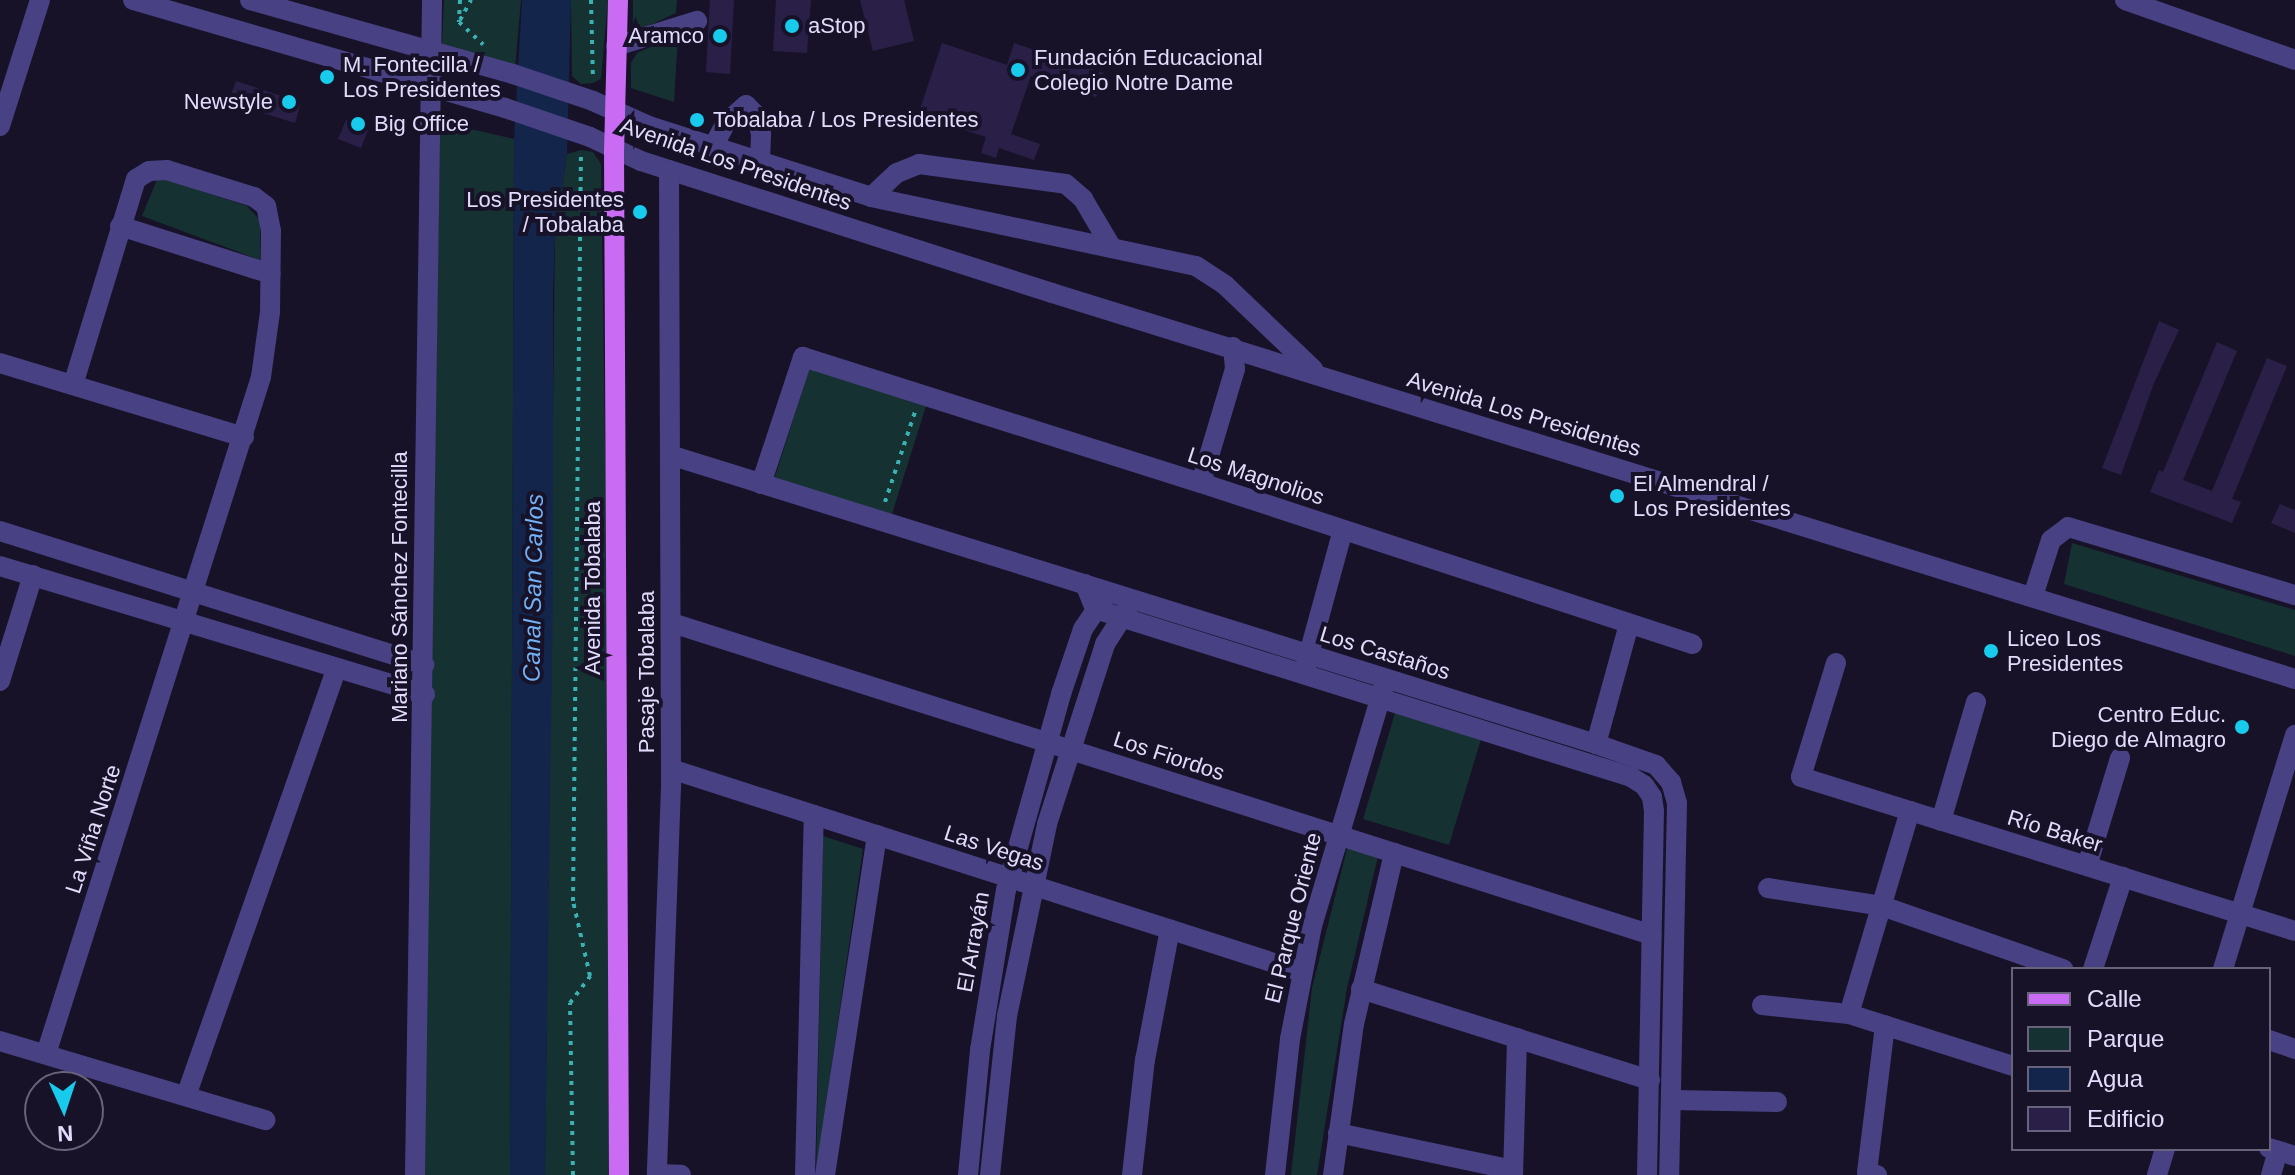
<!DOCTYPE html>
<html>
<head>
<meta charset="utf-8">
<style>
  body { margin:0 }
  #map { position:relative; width:2295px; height:1175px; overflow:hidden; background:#171228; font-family:Arial,sans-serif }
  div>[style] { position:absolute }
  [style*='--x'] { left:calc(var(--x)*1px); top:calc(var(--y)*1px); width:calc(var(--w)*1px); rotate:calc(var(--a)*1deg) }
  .green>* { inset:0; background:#163131 }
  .water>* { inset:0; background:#13254b }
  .building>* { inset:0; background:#2a2047 }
  .path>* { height:4px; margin-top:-2px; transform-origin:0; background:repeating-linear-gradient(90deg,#3ab1b2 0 4px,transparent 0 10px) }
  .minor>* { height:20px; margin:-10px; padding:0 10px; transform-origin:10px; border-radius:10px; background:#484183 }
  .major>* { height:20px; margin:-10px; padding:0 10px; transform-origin:10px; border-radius:10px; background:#c96cf3 }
  .dots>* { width:22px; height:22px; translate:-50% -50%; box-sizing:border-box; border:4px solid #171228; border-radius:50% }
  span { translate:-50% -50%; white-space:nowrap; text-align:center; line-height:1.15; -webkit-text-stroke:8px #171228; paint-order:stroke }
  .poi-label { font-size:22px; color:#e2dcfc }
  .left { translate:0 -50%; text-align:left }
  .right { translate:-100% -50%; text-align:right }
  .street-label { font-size:22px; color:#e2dcfc }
  .water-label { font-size:24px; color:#73b0f4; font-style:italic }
  .legend { position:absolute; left:2011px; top:967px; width:260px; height:184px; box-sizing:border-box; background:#171228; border:2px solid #68637d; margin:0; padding:10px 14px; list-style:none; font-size:24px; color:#e2dcfc }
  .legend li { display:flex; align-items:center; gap:16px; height:40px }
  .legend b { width:40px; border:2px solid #68637d }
  .north { position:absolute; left:24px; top:1071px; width:80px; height:80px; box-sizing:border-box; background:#171228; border:2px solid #68637d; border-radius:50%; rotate:177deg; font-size:22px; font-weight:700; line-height:32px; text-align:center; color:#e2dcfc }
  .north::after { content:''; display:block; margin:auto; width:28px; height:36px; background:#18caec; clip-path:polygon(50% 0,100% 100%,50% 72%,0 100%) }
</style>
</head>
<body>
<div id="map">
  <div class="green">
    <i style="clip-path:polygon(444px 0,521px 0,515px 69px,442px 44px)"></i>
    <i style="clip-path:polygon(571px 0,608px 0,601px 79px,593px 83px,581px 84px,572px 76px)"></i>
    <i style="clip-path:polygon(633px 0,677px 0,676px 13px,633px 33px)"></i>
    <i style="clip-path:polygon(678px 35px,674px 102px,631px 88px,631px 63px,637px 53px)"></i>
    <i style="clip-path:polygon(440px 122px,514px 139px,510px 1175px,424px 1175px)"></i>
    <i style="clip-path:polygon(581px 150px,593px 152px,601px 164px,605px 442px,616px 753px,610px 1175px,545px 1175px,555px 230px,567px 154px)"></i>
    <i style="clip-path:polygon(158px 177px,247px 206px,260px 220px,260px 260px,142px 216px)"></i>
    <i style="clip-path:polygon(810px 366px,927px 403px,891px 517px,774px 480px)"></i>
    <i style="clip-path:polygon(2072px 543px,2295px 610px,2295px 656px,2064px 584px)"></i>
    <i style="clip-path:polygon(1396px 710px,1482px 736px,1449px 845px,1363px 819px)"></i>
    <i style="clip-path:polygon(823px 836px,863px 849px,816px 1172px)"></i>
    <i style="clip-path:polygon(1349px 841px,1379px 852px,1347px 988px,1317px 1175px,1291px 1175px,1312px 988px)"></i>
  </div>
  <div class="water">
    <i style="clip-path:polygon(522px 0,571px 0,567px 154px,555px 230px,553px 295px,553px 585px,545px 1175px,510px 1175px,514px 139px)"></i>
  </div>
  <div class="building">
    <i style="clip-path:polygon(710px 0,734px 0,730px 74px,706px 72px)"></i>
    <i style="clip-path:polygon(776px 0,811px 0,807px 53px,773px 51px)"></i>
    <i style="clip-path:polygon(860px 0,904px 0,914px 41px,873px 51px)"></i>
    <i style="clip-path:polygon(942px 43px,1007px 65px,1014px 43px,1104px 73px,1096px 97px,1031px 76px,1011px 134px,1040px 144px,1034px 160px,999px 148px,996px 158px,981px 153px,986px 137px,918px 115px)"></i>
    <i style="clip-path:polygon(236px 81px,294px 100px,300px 106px,295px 123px,228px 102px)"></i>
    <i style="clip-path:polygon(346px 120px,368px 130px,361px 148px,338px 139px)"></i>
    <i style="clip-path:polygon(2159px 321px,2179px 330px,2154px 383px,2121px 475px,2102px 468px)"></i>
    <i style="clip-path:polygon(2217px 342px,2237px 351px,2183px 480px,2212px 491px,2267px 358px,2287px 366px,2232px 499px,2241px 502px,2232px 523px,2150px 492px,2159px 470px,2163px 472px)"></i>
    <i style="clip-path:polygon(2280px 504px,2295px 510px,2295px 533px,2271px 523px)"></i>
  </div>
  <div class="path">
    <i style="--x:460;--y:0;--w:22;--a:93"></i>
    <i style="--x:459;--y:22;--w:33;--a:43"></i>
    <i style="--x:591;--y:0;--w:80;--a:88.6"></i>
    <i style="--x:460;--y:20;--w:23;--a:-61"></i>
    <i style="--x:885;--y:502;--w:95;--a:-71.6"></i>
    <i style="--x:573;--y:1175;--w:172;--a:-91"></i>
    <i style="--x:570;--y:1003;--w:34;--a:-53"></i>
    <i style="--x:590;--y:976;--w:77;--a:-102.8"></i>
    <i style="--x:573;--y:901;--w:747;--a:-89.39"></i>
  </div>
  <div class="minor">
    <i style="--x:133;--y:0;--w:387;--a:16.2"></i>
    <i style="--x:505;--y:108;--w:90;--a:18.8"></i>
    <i style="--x:590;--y:137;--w:56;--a:25.2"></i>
    <i style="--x:641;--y:161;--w:432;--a:17.8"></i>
    <i style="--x:1052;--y:293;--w:1302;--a:17.25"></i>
    <i style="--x:250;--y:0;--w:273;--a:15.7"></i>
    <i style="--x:513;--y:74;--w:84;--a:18.6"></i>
    <i style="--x:593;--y:101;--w:61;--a:24.1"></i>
    <i style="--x:649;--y:126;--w:233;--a:17.7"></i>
    <i style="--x:871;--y:197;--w:332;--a:12"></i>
    <i style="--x:1196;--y:266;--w:35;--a:33"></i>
    <i style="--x:1225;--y:285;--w:122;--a:43.7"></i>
    <i style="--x:2125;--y:0;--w:180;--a:19.4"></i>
    <i style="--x:616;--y:46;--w:85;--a:-17.2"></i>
    <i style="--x:0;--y:126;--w:132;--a:-72.4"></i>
    <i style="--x:713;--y:147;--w:27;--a:-62"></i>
    <i style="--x:726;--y:123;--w:27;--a:-42"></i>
    <i style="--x:746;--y:105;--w:14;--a:45"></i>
    <i style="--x:756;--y:115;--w:20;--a:75"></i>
    <i style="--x:761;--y:134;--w:28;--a:92"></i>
    <i style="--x:669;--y:170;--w:617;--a:89.81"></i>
    <i style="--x:671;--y:787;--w:387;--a:92.1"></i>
    <i style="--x:657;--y:1174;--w:24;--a:2"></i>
    <i style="--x:871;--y:197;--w:35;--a:-43"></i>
    <i style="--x:897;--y:173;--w:24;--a:-22"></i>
    <i style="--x:919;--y:164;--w:148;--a:7.7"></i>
    <i style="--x:1066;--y:184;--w:23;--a:41"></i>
    <i style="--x:1083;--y:199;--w:57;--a:59.4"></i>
    <i style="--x:120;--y:226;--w:158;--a:17.6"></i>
    <i style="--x:0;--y:363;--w:255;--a:16.9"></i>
    <i style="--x:670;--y:455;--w:970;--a:17.33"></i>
    <i style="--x:1596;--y:744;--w:64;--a:19.3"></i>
    <i style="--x:1656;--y:765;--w:23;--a:49"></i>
    <i style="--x:1671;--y:782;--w:22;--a:74"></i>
    <i style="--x:1677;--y:803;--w:372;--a:91.2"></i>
    <i style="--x:1201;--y:483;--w:119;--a:-73.4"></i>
    <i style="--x:1235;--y:369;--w:22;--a:-95"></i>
    <i style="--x:761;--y:484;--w:134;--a:-71.7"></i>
    <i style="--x:803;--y:357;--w:417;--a:17.6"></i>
    <i style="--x:1201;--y:483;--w:517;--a:18.15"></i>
    <i style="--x:0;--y:531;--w:445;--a:17.5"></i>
    <i style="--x:0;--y:566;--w:444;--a:16.8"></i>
    <i style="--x:1085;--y:584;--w:27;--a:68"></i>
    <i style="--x:1095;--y:609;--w:562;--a:17.4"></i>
    <i style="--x:1631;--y:777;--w:15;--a:32"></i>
    <i style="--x:1644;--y:785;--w:14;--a:56"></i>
    <i style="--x:1652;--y:797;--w:14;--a:82"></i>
    <i style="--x:1654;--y:811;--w:364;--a:91.1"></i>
    <i style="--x:2033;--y:596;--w:59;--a:-72.2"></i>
    <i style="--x:2051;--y:540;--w:21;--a:-37"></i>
    <i style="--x:2068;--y:527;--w:237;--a:16.7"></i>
    <i style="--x:672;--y:623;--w:1028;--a:17.66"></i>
    <i style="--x:1836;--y:663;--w:119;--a:107.1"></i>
    <i style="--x:1801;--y:777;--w:517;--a:17.31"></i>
    <i style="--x:1306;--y:665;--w:140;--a:-74.7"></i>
    <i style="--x:0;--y:681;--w:111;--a:-72.7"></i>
    <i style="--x:1596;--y:744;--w:124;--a:-74.6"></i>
    <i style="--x:671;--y:769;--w:663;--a:17.83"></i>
    <i style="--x:1941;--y:821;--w:124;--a:-73.6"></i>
    <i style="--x:2087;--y:866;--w:113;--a:-73"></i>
    <i style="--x:1768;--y:888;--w:115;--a:9"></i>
    <i style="--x:1882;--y:906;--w:192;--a:19.2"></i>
    <i style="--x:2093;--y:969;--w:97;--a:-71.9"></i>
    <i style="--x:2223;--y:969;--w:245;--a:-72.9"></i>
    <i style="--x:1361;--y:989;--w:303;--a:17.5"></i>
    <i style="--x:1762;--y:1005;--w:87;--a:5.9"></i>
    <i style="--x:1849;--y:1014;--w:172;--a:17.6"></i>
    <i style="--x:1849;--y:1014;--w:212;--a:-73.3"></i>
    <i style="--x:2269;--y:1040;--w:28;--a:19"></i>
    <i style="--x:0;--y:1041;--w:277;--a:16.6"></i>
    <i style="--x:46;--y:1054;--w:710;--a:-72.38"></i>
    <i style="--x:261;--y:377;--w:66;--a:-82.1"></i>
    <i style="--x:270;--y:312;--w:81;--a:-89.3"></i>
    <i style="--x:271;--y:231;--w:25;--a:-101"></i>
    <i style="--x:266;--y:206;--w:15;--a:-143"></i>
    <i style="--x:254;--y:197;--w:91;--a:-162.8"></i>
    <i style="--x:167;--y:170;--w:18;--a:177"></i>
    <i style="--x:149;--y:171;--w:15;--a:148"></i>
    <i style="--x:136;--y:179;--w:215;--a:107"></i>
    <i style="--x:186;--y:1096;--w:452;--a:-70.6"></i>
    <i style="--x:1672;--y:1100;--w:105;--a:1.1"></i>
    <i style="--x:1338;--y:1133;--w:179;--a:11.9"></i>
    <i style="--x:2269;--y:1148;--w:27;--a:17"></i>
    <i style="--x:415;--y:1175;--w:1175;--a:-89.17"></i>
    <i style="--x:805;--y:1175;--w:360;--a:-88.6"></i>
    <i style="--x:825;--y:1175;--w:344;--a:-81.3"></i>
    <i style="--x:968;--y:1175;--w:126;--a:-84.5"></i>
    <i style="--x:980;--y:1050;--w:162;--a:-80.8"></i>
    <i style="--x:1006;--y:890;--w:204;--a:-74.3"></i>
    <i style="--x:1061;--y:694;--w:69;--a:-71.3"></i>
    <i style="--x:1083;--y:629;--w:37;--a:-56"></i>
    <i style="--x:990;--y:1175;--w:160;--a:-83.9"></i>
    <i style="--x:1007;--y:1016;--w:196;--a:-78.2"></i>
    <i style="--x:1047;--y:824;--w:189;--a:-72.1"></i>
    <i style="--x:1105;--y:644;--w:43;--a:-57.4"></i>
    <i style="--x:1132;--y:1175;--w:116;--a:-83.6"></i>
    <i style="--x:1145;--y:1060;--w:133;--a:-79.2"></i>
    <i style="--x:1275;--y:1175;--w:137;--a:-83.7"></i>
    <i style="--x:1290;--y:1039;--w:115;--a:-79"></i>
    <i style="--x:1312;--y:926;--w:251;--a:-73.3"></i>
    <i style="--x:1333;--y:1175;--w:152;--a:-82.1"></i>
    <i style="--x:1354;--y:1024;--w:176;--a:-76.8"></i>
    <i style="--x:1513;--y:1175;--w:137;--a:-88.3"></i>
    <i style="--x:1877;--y:1175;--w:10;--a:-163"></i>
    <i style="--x:1867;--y:1172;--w:148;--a:-83"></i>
    <i style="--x:2157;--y:1175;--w:27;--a:-73"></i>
    <i style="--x:2271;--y:1175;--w:25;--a:-74"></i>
  </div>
  <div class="major">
    <i style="--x:618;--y:0;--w:150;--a:91.5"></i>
    <i style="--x:614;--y:150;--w:1025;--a:89.72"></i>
  </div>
  <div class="dots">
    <i style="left:792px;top:26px;background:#18caec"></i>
    <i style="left:720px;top:36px;background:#18caec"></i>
    <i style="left:1018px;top:70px;background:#18caec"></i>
    <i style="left:327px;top:77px;background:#18caec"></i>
    <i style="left:289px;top:102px;background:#18caec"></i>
    <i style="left:697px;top:120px;background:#18caec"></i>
    <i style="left:358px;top:124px;background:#18caec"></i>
    <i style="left:640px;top:212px;background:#18caec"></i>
    <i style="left:1617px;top:496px;background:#18caec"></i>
    <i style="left:1991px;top:651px;background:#18caec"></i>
    <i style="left:2242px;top:727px;background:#18caec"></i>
  </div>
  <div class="poi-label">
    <span class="left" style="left:808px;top:26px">aStop</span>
    <span class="right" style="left:704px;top:36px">Aramco</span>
    <span class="left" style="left:1034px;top:70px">Fundación Educacional<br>Colegio Notre Dame</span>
    <span class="left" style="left:343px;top:77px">M. Fontecilla /<br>Los Presidentes</span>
    <span class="right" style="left:273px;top:102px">Newstyle</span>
    <span class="left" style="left:713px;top:120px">Tobalaba / Los Presidentes</span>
    <span class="left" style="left:374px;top:124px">Big Office</span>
    <span class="right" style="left:624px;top:212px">Los Presidentes<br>/ Tobalaba</span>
    <span class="left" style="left:1633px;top:496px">El Almendral /<br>Los Presidentes</span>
    <span class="left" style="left:2007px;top:651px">Liceo Los<br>Presidentes</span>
    <span class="right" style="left:2226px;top:727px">Centro Educ.<br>Diego de Almagro</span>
  </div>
  <div class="street-label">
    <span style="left:736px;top:164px;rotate:19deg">Avenida Los Presidentes</span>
    <span style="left:1524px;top:414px;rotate:17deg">Avenida Los Presidentes</span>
    <span style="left:1256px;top:476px;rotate:18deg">Los Magnolios</span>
    <span style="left:400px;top:587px;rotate:-90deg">Mariano Sánchez Fontecilla</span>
    <span style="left:593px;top:588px;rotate:-90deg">Avenida Tobalaba</span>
    <span style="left:1385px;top:653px;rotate:17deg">Los Castaños</span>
    <span style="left:647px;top:672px;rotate:-90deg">Pasaje Tobalaba</span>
    <span style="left:1169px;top:756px;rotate:18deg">Los Fiordos</span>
    <span style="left:93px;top:829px;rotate:-72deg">La Viña Norte</span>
    <span style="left:2055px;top:831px;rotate:17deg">Río Baker</span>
    <span style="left:994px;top:848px;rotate:18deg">Las Vegas</span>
    <span style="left:1293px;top:918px;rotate:-76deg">El Parque Oriente</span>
    <span style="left:973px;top:942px;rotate:-80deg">El Arrayán</span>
  </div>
  <div class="water-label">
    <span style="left:533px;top:588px;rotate:-89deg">Canal San Carlos</span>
  </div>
  <ul class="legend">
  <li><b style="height:10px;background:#c96cf3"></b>Calle</li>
  <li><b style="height:22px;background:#163131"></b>Parque</li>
  <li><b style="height:22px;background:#13254b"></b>Agua</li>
  <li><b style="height:22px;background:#2a2047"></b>Edificio</li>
  </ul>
  <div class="north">N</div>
</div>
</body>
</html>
